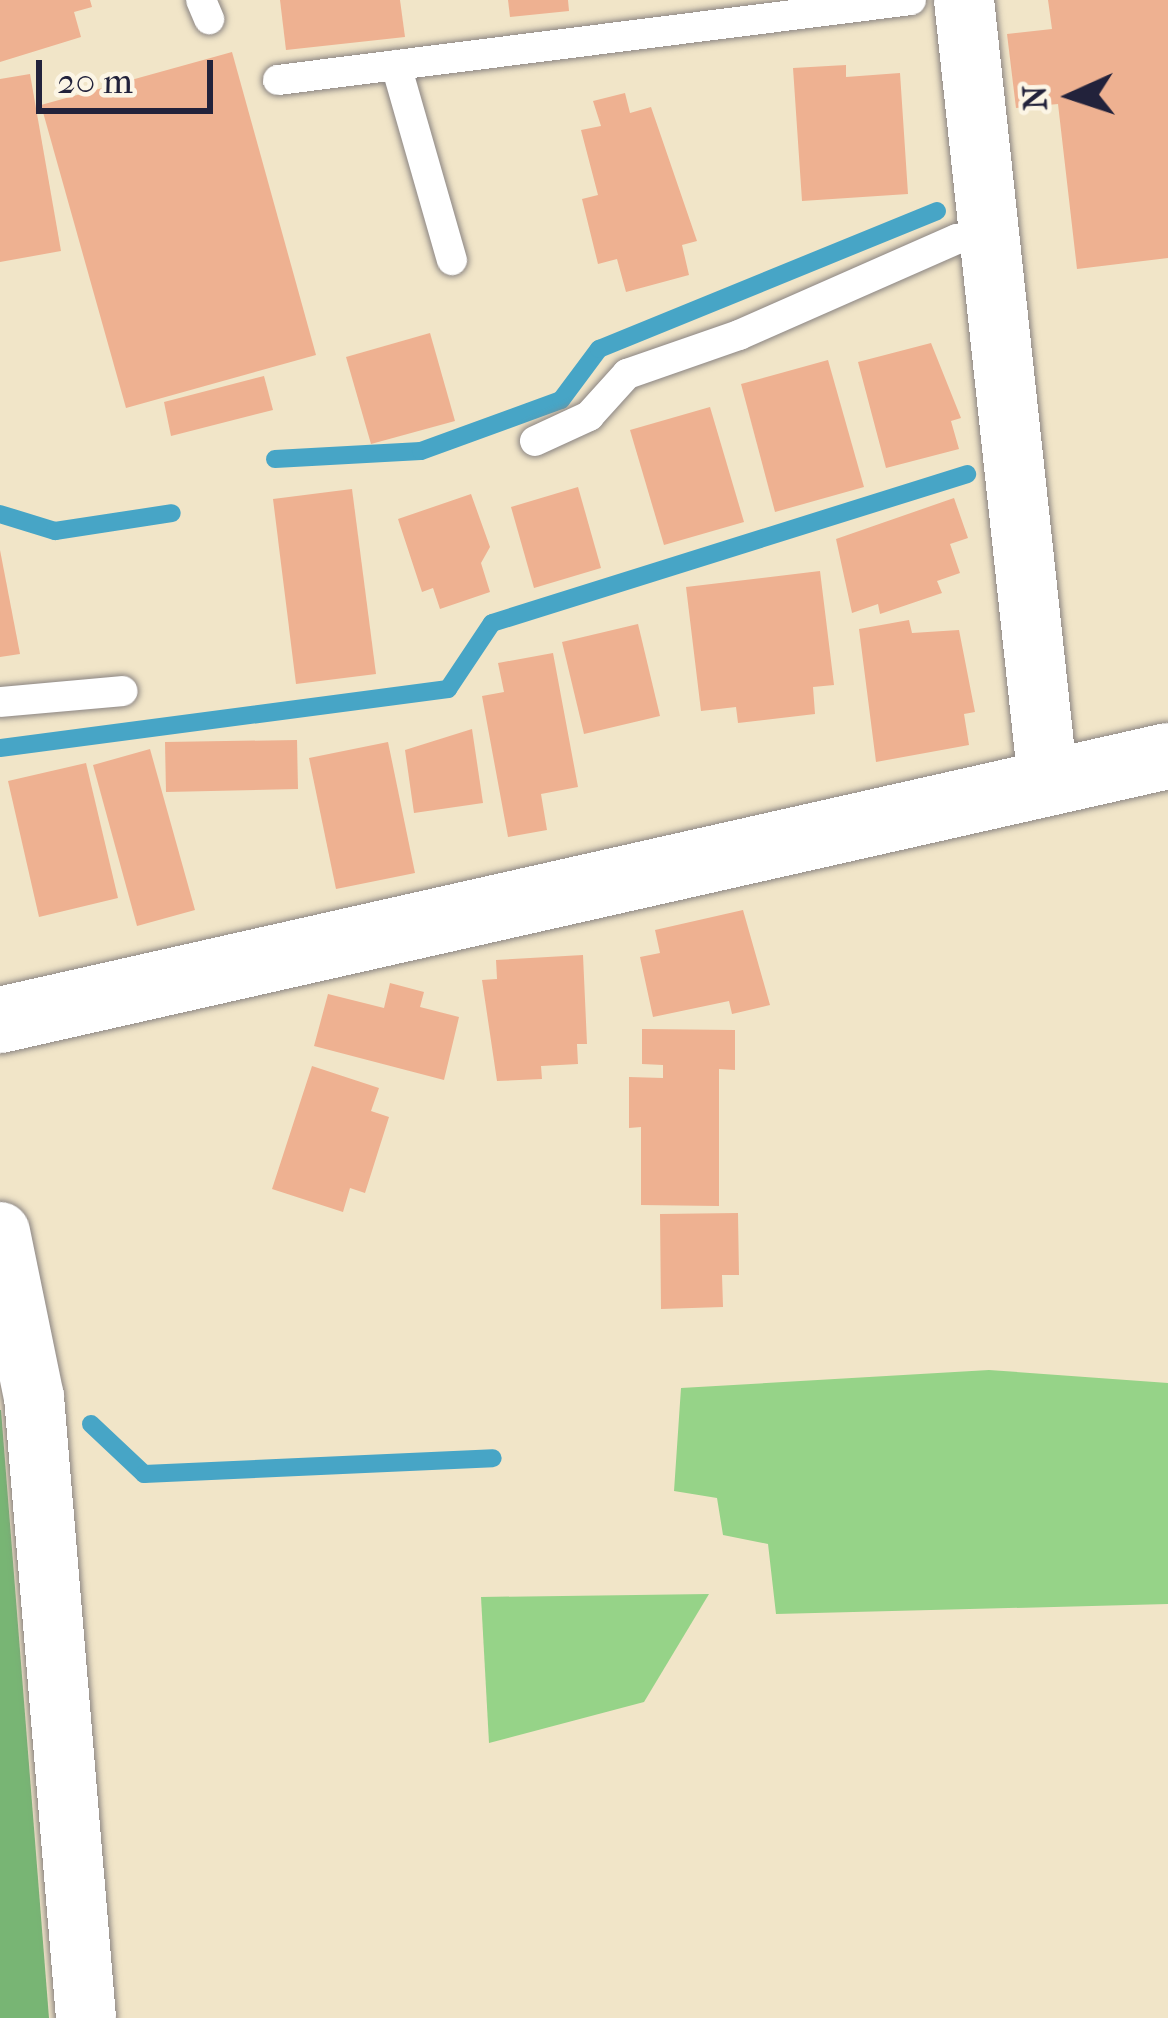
<!DOCTYPE html>
<html>
<head>
<meta charset="utf-8">
<style>
  body { margin:0 }
  #map { position:relative; width:1168px; height:2018px; overflow:hidden; background:#f1e5c8; font-family:"IM FELL French Canon",serif }
  div>[style] { position:absolute }
  [style*='--x'] { left:calc(var(--x)*1px); top:calc(var(--y)*1px); width:calc(var(--w)*1px); rotate:calc(var(--a)*1deg) }
  .green>* { inset:0; background:#96d388 }
  .forest>* { inset:0; background:#78b574 }
  .stream>* { height:18px; margin:-9px; padding:0 9px; transform-origin:9px; border-radius:9px; background:#47a5c6 }
  .building>* { inset:0; background:#eeb191 }
  .roads { filter:drop-shadow(0 0 3px #8a8482) drop-shadow(0 0 3px #8a8482) }
  .service>* { height:30px; margin:-15px; padding:0 15px; transform-origin:15px; border-radius:15px; background:#fff }
  .minor>* { height:60px; margin:-30px; padding:0 30px; transform-origin:30px; border-radius:30px; background:#fff }
  .tertiary>* { height:66px; margin:-33px; padding:0 33px; transform-origin:33px; border-radius:33px; background:#fff }
  span { translate:-50% -50%; white-space:nowrap; text-align:center; line-height:1.15; -webkit-text-stroke:9px #fcf5e5; paint-order:stroke }
  .north { position:absolute; left:1012px; top:36px; width:120px; height:120px; -webkit-text-stroke:9px #fcf5e5; paint-order:stroke; rotate:267deg; font-size:33px; font-weight:700; line-height:48px; text-align:center; color:#22223b }
  .north::after { content:''; display:block; margin:auto; width:42px; height:54px; background:#22223b; clip-path:polygon(50% 0,100% 100%,50% 72%,0 100%) }
  .scale { position:absolute; left:36px; top:60px; width:177px; height:54px; box-sizing:border-box; border:6px solid #22223b; border-top:0; padding-left:15px; font-size:36px; line-height:42px; white-space:nowrap; color:#22223b; -webkit-text-stroke:9px #fcf5e5; paint-order:stroke }
</style>
</head>
<body>
<div id="map">
  <div class="green">
    <i style="clip-path:polygon(989px 1370px,1168px 1383px,1168px 1604px,776px 1614px,768px 1544px,723px 1535px,717px 1498px,674px 1491px,681px 1388px)"></i>
    <i style="clip-path:polygon(709px 1594px,644px 1702px,489px 1743px,481px 1597px)"></i>
  </div>
  <div class="forest">
    <i style="clip-path:polygon(0 1410px,1px 1410px,49px 2018px,0 2018px)"></i>
  </div>
  <div class="stream">
    <i style="--x:275;--y:459;--w:146;--a:-3.1"></i>
    <i style="--x:421;--y:451;--w:149;--a:-20"></i>
    <i style="--x:561;--y:400;--w:64;--a:-53.3"></i>
    <i style="--x:599;--y:349;--w:365;--a:-22.2"></i>
    <i style="--x:0;--y:514;--w:58;--a:17.2"></i>
    <i style="--x:55;--y:531;--w:118;--a:-8.7"></i>
    <i style="--x:0;--y:748;--w:452;--a:-7.5"></i>
    <i style="--x:448;--y:689;--w:79;--a:-56.3"></i>
    <i style="--x:492;--y:623;--w:498;--a:-17.4"></i>
    <i style="--x:91;--y:1424;--w:73;--a:43.3"></i>
    <i style="--x:144;--y:1474;--w:349;--a:-2.6"></i>
  </div>
  <div class="building">
    <i style="clip-path:polygon(0 0,90px 0,92px 7px,74px 12px,81px 37px,0 62px)"></i>
    <i style="clip-path:polygon(280px 0,400px 0,405px 37px,286px 50px)"></i>
    <i style="clip-path:polygon(508px 0,568px 0,569px 11px,510px 17px)"></i>
    <i style="clip-path:polygon(1048px 0,1168px 0,1168px 258px,1077px 269px,1058px 104px,1016px 108px,1007px 34px,1052px 29px)"></i>
    <i style="clip-path:polygon(232px 52px,316px 355px,126px 408px,41px 105px)"></i>
    <i style="clip-path:polygon(846px 65px,846px 77px,900px 73px,908px 194px,802px 201px,793px 68px)"></i>
    <i style="clip-path:polygon(30px 74px,61px 251px,0 262px,0 79px)"></i>
    <i style="clip-path:polygon(625px 93px,630px 113px,651px 107px,697px 241px,682px 245px,689px 275px,626px 292px,617px 259px,598px 264px,582px 199px,598px 195px,581px 130px,601px 126px,593px 101px)"></i>
    <i style="clip-path:polygon(430px 333px,455px 421px,371px 444px,346px 357px)"></i>
    <i style="clip-path:polygon(931px 343px,961px 418px,951px 421px,959px 449px,886px 468px,858px 362px)"></i>
    <i style="clip-path:polygon(828px 360px,864px 487px,775px 512px,741px 384px)"></i>
    <i style="clip-path:polygon(264px 376px,273px 410px,171px 436px,164px 402px)"></i>
    <i style="clip-path:polygon(710px 407px,744px 522px,664px 545px,630px 430px)"></i>
    <i style="clip-path:polygon(578px 487px,601px 568px,534px 588px,511px 507px)"></i>
    <i style="clip-path:polygon(352px 489px,376px 674px,296px 684px,273px 499px)"></i>
    <i style="clip-path:polygon(471px 494px,490px 547px,481px 563px,490px 592px,440px 609px,433px 588px,422px 592px,398px 519px)"></i>
    <i style="clip-path:polygon(954px 498px,968px 538px,950px 544px,960px 573px,937px 581px,942px 593px,880px 614px,878px 604px,852px 613px,836px 539px)"></i>
    <i style="clip-path:polygon(0 550px,20px 654px,0 657px)"></i>
    <i style="clip-path:polygon(820px 571px,834px 685px,813px 687px,815px 714px,738px 723px,736px 707px,701px 711px,686px 587px)"></i>
    <i style="clip-path:polygon(909px 620px,912px 633px,959px 630px,975px 712px,964px 714px,969px 745px,876px 762px,859px 629px)"></i>
    <i style="clip-path:polygon(638px 624px,660px 716px,584px 734px,562px 642px)"></i>
    <i style="clip-path:polygon(553px 653px,578px 787px,541px 794px,547px 830px,508px 837px,482px 696px,504px 692px,498px 663px)"></i>
    <i style="clip-path:polygon(472px 729px,483px 803px,414px 813px,405px 750px)"></i>
    <i style="clip-path:polygon(297px 740px,298px 789px,166px 792px,165px 742px)"></i>
    <i style="clip-path:polygon(388px 742px,415px 873px,336px 889px,309px 758px)"></i>
    <i style="clip-path:polygon(150px 749px,195px 910px,137px 926px,93px 765px)"></i>
    <i style="clip-path:polygon(86px 763px,118px 898px,39px 917px,8px 781px)"></i>
    <i style="clip-path:polygon(743px 910px,770px 1005px,732px 1014px,729px 1001px,653px 1017px,640px 957px,660px 953px,655px 930px)"></i>
    <i style="clip-path:polygon(583px 955px,587px 1044px,577px 1044px,578px 1064px,541px 1066px,542px 1079px,497px 1081px,482px 980px,497px 979px,496px 960px)"></i>
    <i style="clip-path:polygon(390px 983px,424px 992px,420px 1007px,459px 1017px,444px 1080px,314px 1046px,328px 994px,384px 1008px)"></i>
    <i style="clip-path:polygon(642px 1029px,735px 1030px,735px 1070px,719px 1069px,719px 1206px,641px 1205px,641px 1127px,629px 1128px,629px 1077px,663px 1078px,663px 1065px,642px 1064px)"></i>
    <i style="clip-path:polygon(312px 1066px,379px 1088px,371px 1111px,389px 1117px,365px 1193px,350px 1188px,343px 1212px,272px 1189px)"></i>
    <i style="clip-path:polygon(738px 1213px,739px 1275px,722px 1275px,723px 1307px,661px 1309px,660px 1214px)"></i>
  </div>
  <div class="roads">
    <div class="service">
      <i style="--x:201;--y:0;--w:21;--a:67"></i>
      <i style="--x:396;--y:65;--w:203;--a:74"></i>
      <i style="--x:278;--y:80;--w:638;--a:-7.2"></i>
      <i style="--x:535;--y:441;--w:60;--a:-24.8"></i>
      <i style="--x:589;--y:416;--w:57;--a:-47.9"></i>
      <i style="--x:627;--y:374;--w:119;--a:-19.2"></i>
      <i style="--x:739;--y:335;--w:238;--a:-23.8"></i>
      <i style="--x:957;--y:239;--w:30;--a:-9"></i>
      <i style="--x:0;--y:702;--w:123;--a:-5.1"></i>
    </div>
    <div class="minor">
      <i style="--x:964;--y:0;--w:786;--a:83.87"></i>
      <i style="--x:0;--y:1232;--w:168;--a:78.4"></i>
      <i style="--x:34;--y:1397;--w:623;--a:85.21"></i>
    </div>
    <div class="tertiary">
      <i style="--x:0;--y:1020;--w:1197;--a:-12.74"></i>
    </div>
  </div>
  <div class="north">N</div>
  <div class="scale">20 m</div>
</div>
</body>
</html>
